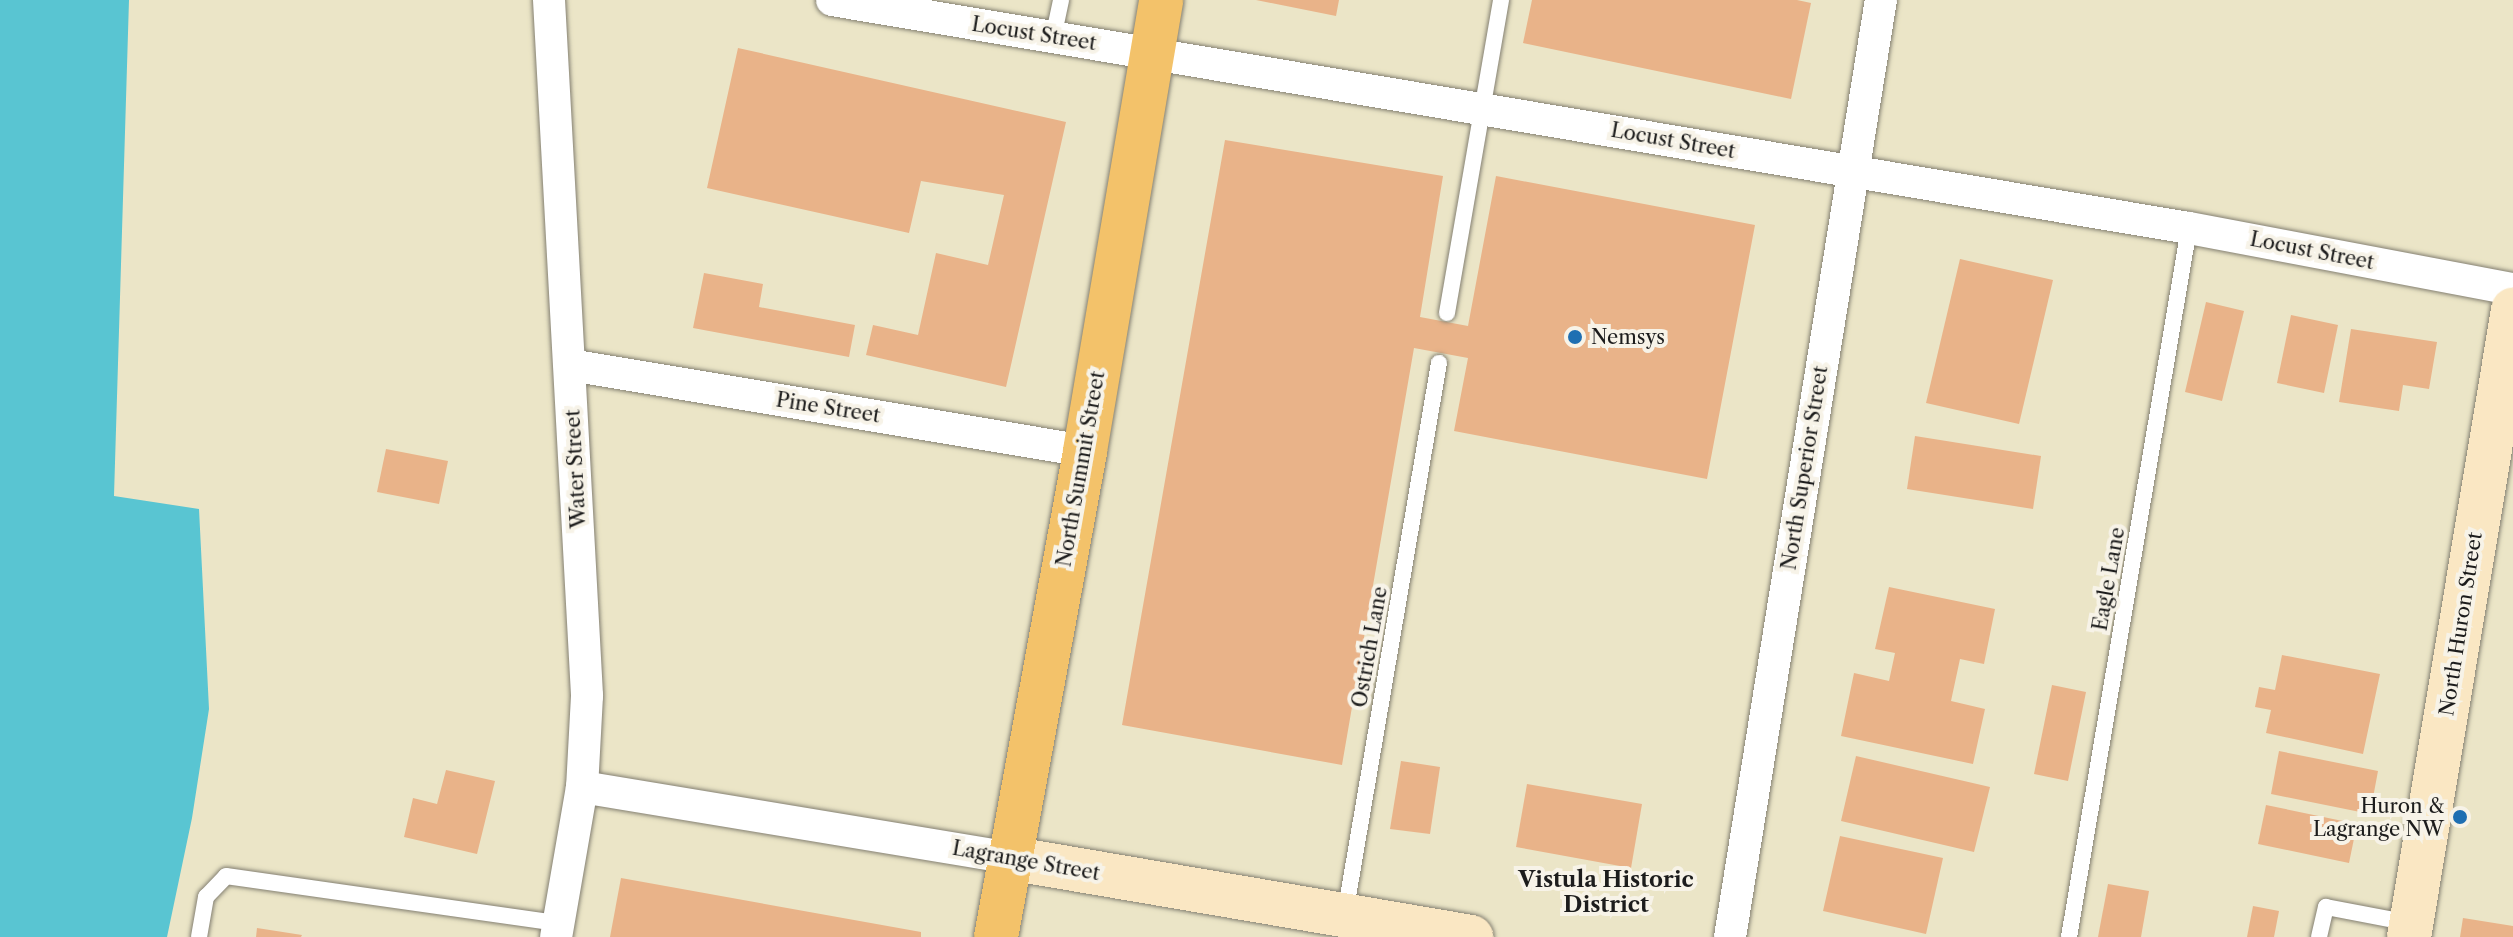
<!DOCTYPE html>
<html>
<head>
<meta charset="utf-8">
<style>
  body { margin:0 }
  #map { position:relative; width:2513px; height:937px; overflow:hidden; background:#ebe5c7; font-family:"Libre Caslon Text",serif }
  div>[style] { position:absolute }
  [style*='--x'] { left:calc(var(--x)*1px); top:calc(var(--y)*1px); width:calc(var(--w)*1px); rotate:calc(var(--a)*1deg) }
  .water>* { inset:0; background:#59c5d2 }
  .building>* { inset:0; background:#e9b389 }
  .roads { filter:drop-shadow(0 0 2px #848072) drop-shadow(0 0 2px #848072) }
  .lane>* { height:16px; margin:-8px; padding:0 8px; transform-origin:8px; border-radius:8px; background:#fff }
  .street>* { height:32px; margin:-16px; padding:0 16px; transform-origin:16px; border-radius:16px; background:#fff }
  .secondary>* { height:44px; margin:-22px; padding:0 22px; transform-origin:22px; border-radius:22px; background:#fae7c3 }
  .primary>* { height:44px; margin:-22px; padding:0 22px; transform-origin:22px; border-radius:22px; background:#f3c26a }
  .dots>* { width:22px; height:22px; translate:-50% -50%; box-sizing:border-box; border:4px solid #f7f3e8; border-radius:50% }
  span { translate:-50% -50%; white-space:nowrap; text-align:center; line-height:1.15; -webkit-text-stroke:8px #f7f3e8; paint-order:stroke }
  .street-label { font-size:20px; color:#1c1c1c }
  .poi-label { font-size:20px; color:#1c1c1c }
  .left { translate:0 -50%; text-align:left }
  .right { translate:-100% -50%; text-align:right }
  .neighbourhood-label { font-size:22px; color:#1c1c1c; font-weight:700 }
</style>
</head>
<body>
<div id="map">
  <div class="water">
    <i style="clip-path:polygon(0 0,129px 0,114px 496px,199px 509px,209px 709px,192px 818px,167px 937px,0 937px)"></i>
  </div>
  <div class="building">
    <i style="clip-path:polygon(1256px 0,1339px 0,1336px 16px)"></i>
    <i style="clip-path:polygon(1532px 0,1797px 0,1811px 3px,1791px 99px,1523px 43px)"></i>
    <i style="clip-path:polygon(738px 48px,1066px 122px,1006px 387px,866px 355px,873px 325px,918px 335px,936px 253px,988px 265px,1004px 195px,921px 181px,909px 233px,707px 188px)"></i>
    <i style="clip-path:polygon(1225px 140px,1443px 176px,1420px 317px,1468px 326px,1496px 176px,1755px 225px,1707px 479px,1454px 431px,1468px 358px,1414px 348px,1342px 765px,1122px 725px)"></i>
    <i style="clip-path:polygon(1960px 259px,2053px 280px,2019px 424px,1926px 403px)"></i>
    <i style="clip-path:polygon(704px 273px,763px 284px,759px 307px,855px 325px,849px 357px,693px 328px)"></i>
    <i style="clip-path:polygon(2206px 302px,2244px 311px,2222px 401px,2185px 392px)"></i>
    <i style="clip-path:polygon(2291px 315px,2338px 325px,2324px 393px,2277px 383px)"></i>
    <i style="clip-path:polygon(2351px 329px,2437px 342px,2429px 389px,2403px 385px,2399px 411px,2339px 402px)"></i>
    <i style="clip-path:polygon(1915px 436px,2041px 456px,2033px 509px,1907px 489px)"></i>
    <i style="clip-path:polygon(386px 449px,448px 461px,439px 504px,377px 492px)"></i>
    <i style="clip-path:polygon(1889px 587px,1995px 609px,1984px 664px,1960px 659px,1951px 701px,1985px 709px,1973px 764px,1841px 736px,1854px 673px,1889px 681px,1895px 653px,1875px 649px)"></i>
    <i style="clip-path:polygon(2282px 655px,2380px 674px,2363px 754px,2266px 733px,2271px 710px,2255px 707px,2259px 687px,2275px 690px)"></i>
    <i style="clip-path:polygon(2052px 685px,2086px 692px,2068px 781px,2034px 774px)"></i>
    <i style="clip-path:polygon(2279px 751px,2378px 771px,2370px 814px,2271px 794px)"></i>
    <i style="clip-path:polygon(1856px 756px,1990px 787px,1974px 852px,1841px 821px)"></i>
    <i style="clip-path:polygon(1401px 761px,1440px 767px,1430px 834px,1390px 829px)"></i>
    <i style="clip-path:polygon(446px 770px,495px 781px,477px 854px,404px 837px,413px 798px,437px 804px)"></i>
    <i style="clip-path:polygon(1527px 784px,1642px 804px,1631px 868px,1516px 847px)"></i>
    <i style="clip-path:polygon(2266px 805px,2357px 824px,2349px 863px,2258px 844px)"></i>
    <i style="clip-path:polygon(1840px 836px,1943px 858px,1926px 934px,1823px 911px)"></i>
    <i style="clip-path:polygon(621px 878px,921px 932px,921px 937px,610px 937px)"></i>
    <i style="clip-path:polygon(2108px 884px,2149px 891px,2141px 937px,2098px 937px)"></i>
    <i style="clip-path:polygon(2253px 906px,2279px 911px,2274px 937px,2247px 937px)"></i>
    <i style="clip-path:polygon(2463px 918px,2513px 926px,2513px 937px,2460px 937px)"></i>
    <i style="clip-path:polygon(257px 928px,302px 935px,301px 937px,256px 937px)"></i>
  </div>
  <div class="roads">
    <div class="lane">
      <i style="--x:1053;--y:38;--w:39;--a:-78"></i>
      <i style="--x:1447;--y:313;--w:318;--a:-80.2"></i>
      <i style="--x:1345;--y:914;--w:559;--a:-80.32"></i>
      <i style="--x:199;--y:937;--w:41;--a:-80.1"></i>
      <i style="--x:206;--y:897;--w:29;--a:-46"></i>
      <i style="--x:226;--y:876;--w:335;--a:8.1"></i>
      <i style="--x:2069;--y:937;--w:719;--a:-80.39"></i>
      <i style="--x:2319;--y:937;--w:31;--a:-77"></i>
      <i style="--x:2326;--y:907;--w:86;--a:10.8"></i>
    </div>
    <div class="street">
      <i style="--x:549;--y:0;--w:697;--a:86.87"></i>
      <i style="--x:587;--y:696;--w:91;--a:93.1"></i>
      <i style="--x:582;--y:787;--w:152;--a:99.8"></i>
      <i style="--x:832;--y:0;--w:1376;--a:9.54"></i>
      <i style="--x:2189;--y:228;--w:330;--a:10.7"></i>
      <i style="--x:570;--y:365;--w:522;--a:9.48"></i>
      <i style="--x:582;--y:787;--w:433;--a:9.4"></i>
      <i style="--x:1730;--y:937;--w:949;--a:-80.85"></i>
    </div>
    <div class="secondary">
      <i style="--x:1009;--y:858;--w:469;--a:9.7"></i>
      <i style="--x:2409;--y:937;--w:636;--a:-80.58"></i>
    </div>
    <div class="primary">
      <i style="--x:996;--y:937;--w:494;--a:-79.6"></i>
      <i style="--x:1085;--y:451;--w:457;--a:-80.4"></i>
    </div>
  </div>
  <div class="dots">
    <i style="left:1575px;top:337px;background:#1f6fb2"></i>
    <i style="left:2460px;top:817px;background:#1f6fb2"></i>
  </div>
  <div class="street-label">
    <span style="left:1034px;top:34px;rotate:9deg">Locust Street</span>
    <span style="left:1673px;top:141px;rotate:10deg">Locust Street</span>
    <span style="left:2312px;top:251px;rotate:11deg">Locust Street</span>
    <span style="left:828px;top:408px;rotate:9deg">Pine Street</span>
    <span style="left:1805px;top:468px;rotate:-81deg">North Superior Street</span>
    <span style="left:576px;top:469px;rotate:-93deg">Water Street</span>
    <span style="left:1081px;top:469px;rotate:-80deg">North Summit Street</span>
    <span style="left:2109px;top:579px;rotate:-80deg">Eagle Lane</span>
    <span style="left:2461px;top:624px;rotate:-81deg">North Huron Street</span>
    <span style="left:1370px;top:647px;rotate:-80deg">Ostrich Lane</span>
    <span style="left:1026px;top:861px;rotate:10deg">Lagrange Street</span>
  </div>
  <div class="poi-label">
    <span class="left" style="left:1591px;top:337px">Nemsys</span>
    <span class="right" style="left:2444px;top:818px">Huron &amp;<br>Lagrange NW</span>
  </div>
  <div class="neighbourhood-label">
    <span style="left:1606px;top:892px">Vistula Historic<br>District</span>
  </div>
</div>
</body>
</html>
